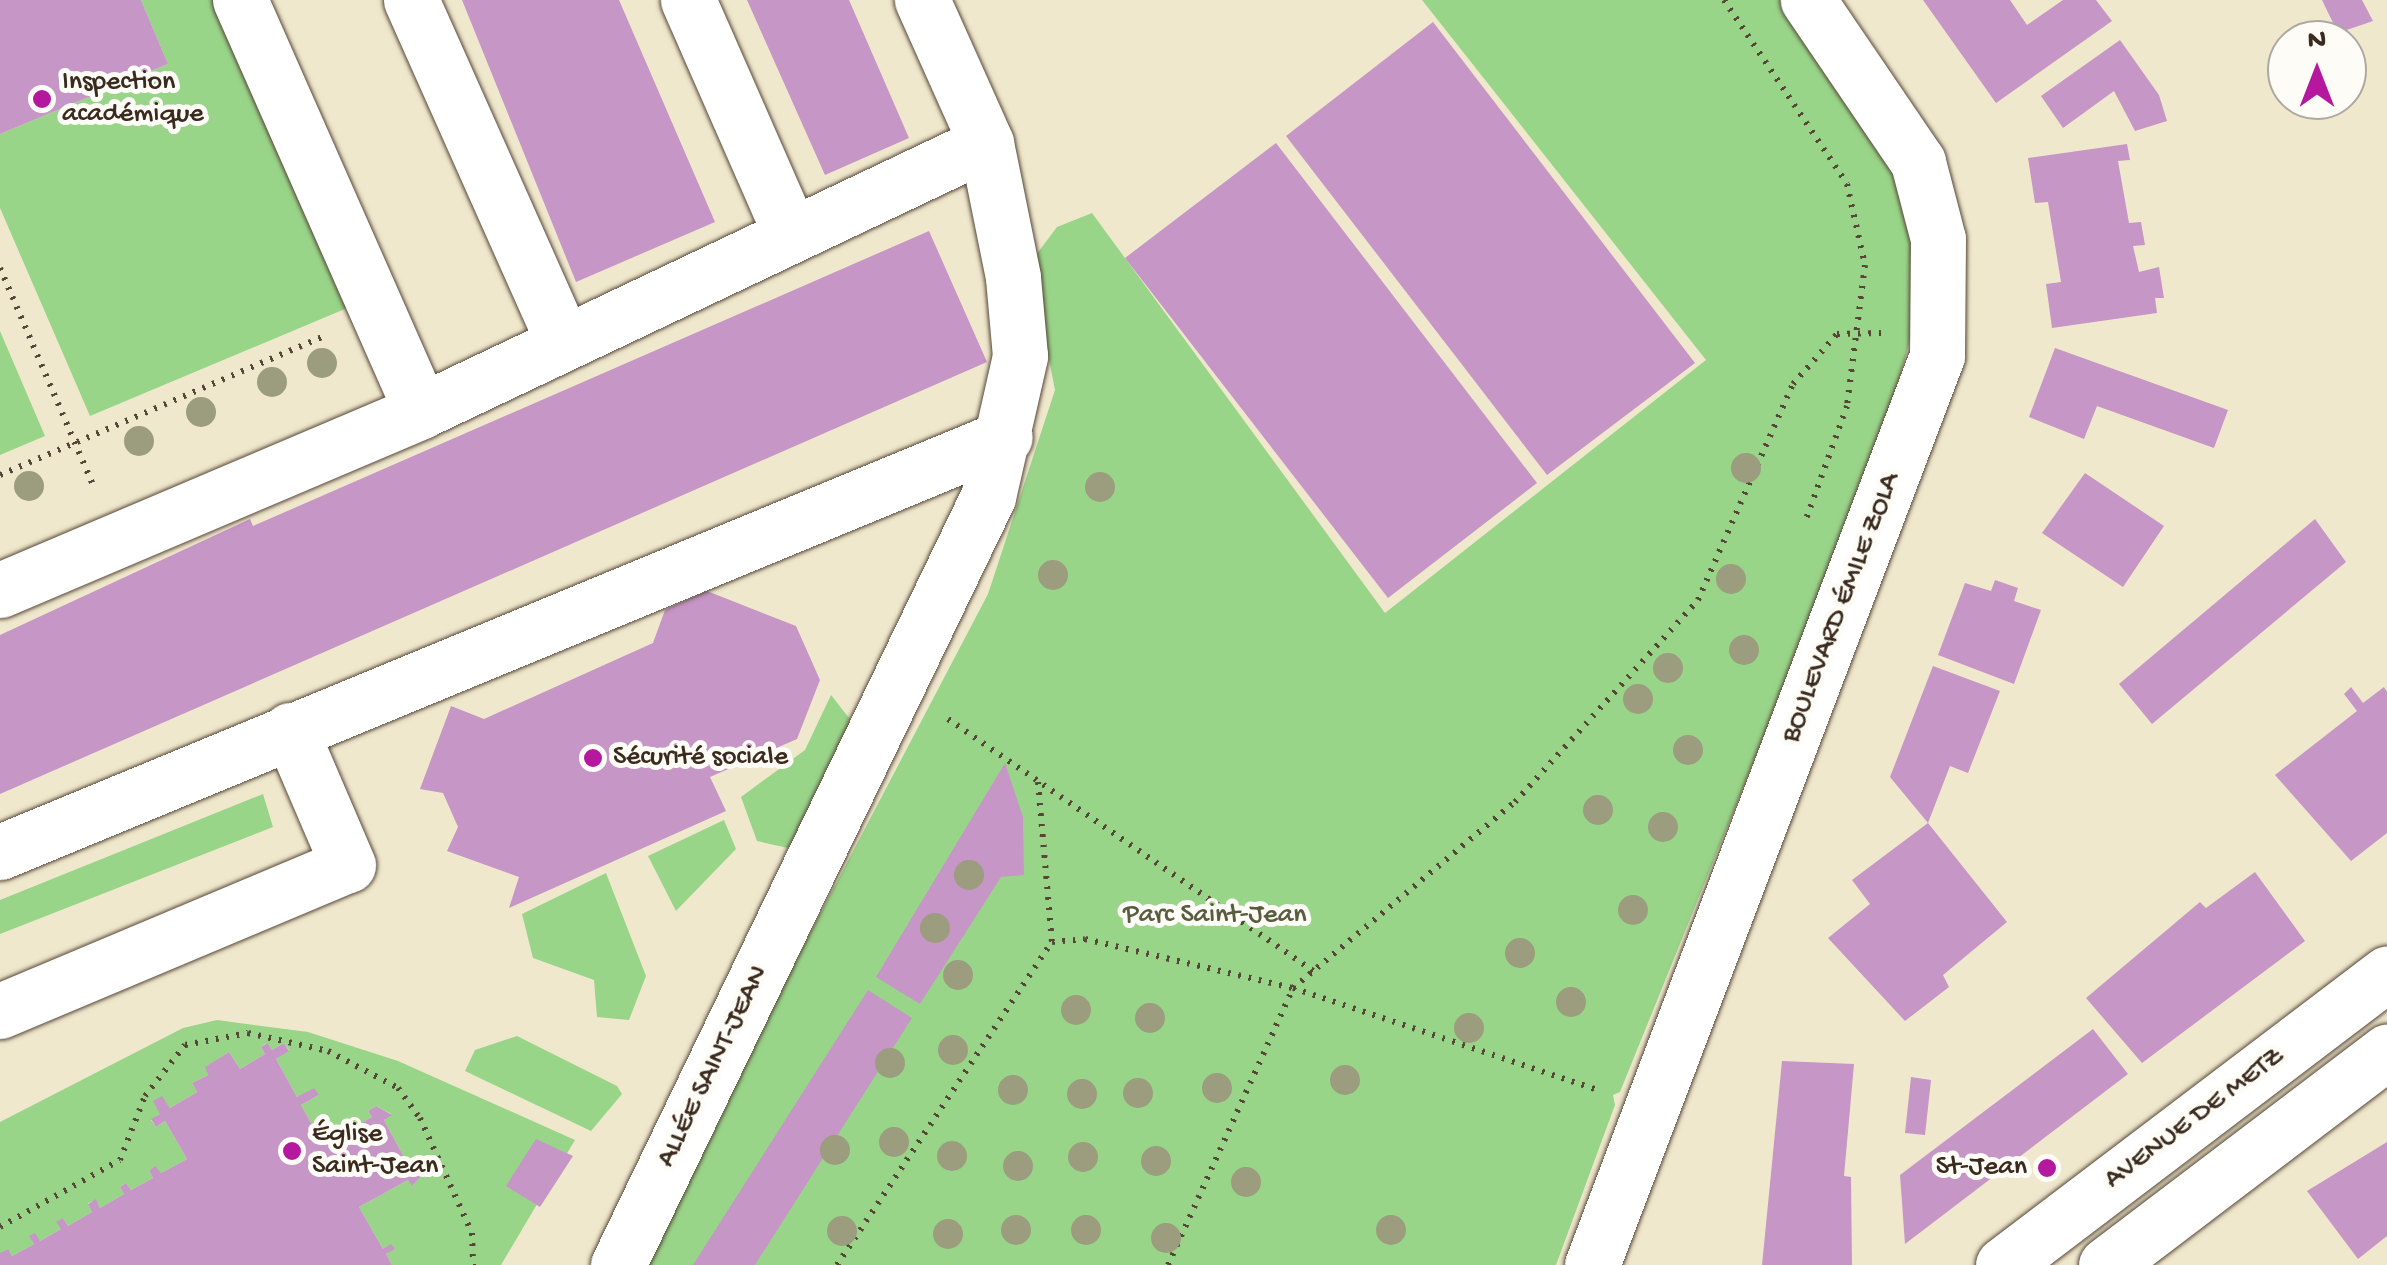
<!DOCTYPE html>
<html>
<head>
<meta charset="utf-8">
<style>
  body { margin:0 }
  #map { position:relative; width:2387px; height:1265px; overflow:hidden; background:#f0e8cd; font-family:"Gochi Hand",sans-serif }
  div>[style] { position:absolute }
  [style*='--x'] { left:calc(var(--x)*1px); top:calc(var(--y)*1px); width:calc(var(--w)*1px); rotate:calc(var(--a)*1deg) }
  .green>* { inset:0; background:#99d589 }
  .building>* { inset:0; background:#c596c6 }
  .path>* { height:6px; margin-top:-3px; transform-origin:0; background:repeating-linear-gradient(90deg,#564638 0 2.5px,transparent 0 10.5px) }
  .roads { filter:drop-shadow(0 0 2px #564638) drop-shadow(0 0 2px #564638) }
  .minor>* { height:55px; margin:-27.5px; padding:0 27.5px; transform-origin:27.5px; border-radius:27.5px; background:#fff }
  .major>* { height:55px; margin:-27.5px; padding:0 27.5px; transform-origin:27.5px; border-radius:27.5px; background:#fff }
  .trees>* { width:30px; height:30px; margin:-15px; border-radius:50%; background:#9c9c7e }
  .dots>* { width:28px; height:28px; translate:-50% -50%; box-sizing:border-box; border:5px solid #fdfcf7; border-radius:50% }
  span { translate:-50% -50%; white-space:nowrap; text-align:center; line-height:1.15; -webkit-text-stroke:10px #fdfcf7; paint-order:stroke }
  .poi-label { font-size:28px; color:#3b2a1e }
  .left { translate:0 -50%; text-align:left }
  .right { translate:-100% -50%; text-align:right }
  .street-label { font-size:28px; color:#3b2a1e }
  .park-label { font-size:28px; color:#575d3e }
  .north { position:absolute; left:2267px; top:20px; width:100px; height:100px; box-sizing:border-box; background:#fdfcf7; border:2px solid #afa8a0; border-radius:50%; rotate:0deg; font-size:28px; font-weight:700; line-height:40px; text-align:center; color:#3b2a1e }
  .north::after { content:''; display:block; margin:auto; width:35px; height:45px; background:#b5179e; clip-path:polygon(50% 0,100% 100%,50% 72%,0 100%) }
</style>
</head>
<body>
<div id="map">
  <div class="green">
    <i style="clip-path:polygon(141px 0,240px 0,371px 298px,90px 416px,0 208px,0 134px,168px 64px)"></i>
    <i style="clip-path:polygon(1422px 0,1784px 0,1883px 144px,1915px 249px,1912px 333px,1879px 452px,1620px 1092px,1613px 1095px,1615px 1105px,1556px 1265px,636px 1265px,988px 594px,1055px 390px,1030px 263px,1057px 227px,1092px 213px,1385px 613px,1706px 360px)"></i>
    <i style="clip-path:polygon(0 331px,45px 436px,0 455px)"></i>
    <i style="clip-path:polygon(831px 695px,853px 723px,797px 850px,757px 841px,741px 797px,805px 750px)"></i>
    <i style="clip-path:polygon(263px 794px,273px 827px,0 934px,0 900px)"></i>
    <i style="clip-path:polygon(724px 820px,736px 849px,676px 911px,648px 856px)"></i>
    <i style="clip-path:polygon(606px 873px,646px 976px,629px 1020px,597px 1017px,594px 980px,533px 958px,522px 914px)"></i>
    <i style="clip-path:polygon(217px 1020px,308px 1032px,398px 1061px,575px 1140px,501px 1265px,392px 1265px,386px 1254px,395px 1248px,383px 1249px,359px 1207px,408px 1180px,413px 1185px,424px 1172px,421px 1165px,411px 1170px,384px 1120px,391px 1114px,376px 1106px,368px 1111px,372px 1117px,323px 1144px,301px 1105px,319px 1095px,297px 1097px,276px 1059px,289px 1050px,284px 1043px,272px 1050px,266px 1043px,261px 1047px,265px 1054px,240px 1069px,229px 1052px,206px 1067px,208px 1075px,192px 1083px,197px 1092px,170px 1108px,162px 1097px,160px 1114px,151px 1120px,156px 1127px,165px 1121px,187px 1159px,161px 1173px,154px 1167px,149px 1171px,153px 1178px,131px 1190px,126px 1183px,120px 1187px,124px 1194px,100px 1208px,96px 1200px,88px 1203px,92px 1212px,68px 1226px,63px 1218px,61px 1229px,40px 1241px,30px 1236px,34px 1244px,12px 1256px,7px 1249px,0 1262px,0 1122px,183px 1028px)"></i>
    <i style="clip-path:polygon(517px 1036px,617px 1086px,622px 1094px,591px 1131px,465px 1071px,475px 1050px)"></i>
  </div>
  <div class="building">
    <i style="clip-path:polygon(0 0,141px 0,168px 64px,0 134px)"></i>
    <i style="clip-path:polygon(462px 0,619px 0,715px 222px,576px 282px)"></i>
    <i style="clip-path:polygon(747px 0,849px 0,909px 138px,825px 175px)"></i>
    <i style="clip-path:polygon(1923px 0,2010px 0,2027px 25px,2063px 0,2096px 0,2112px 21px,1996px 103px)"></i>
    <i style="clip-path:polygon(2322px 0,2362px 0,2373px 21px,2338px 33px)"></i>
    <i style="clip-path:polygon(1433px 22px,1695px 363px,1547px 475px,1286px 136px)"></i>
    <i style="clip-path:polygon(2120px 40px,2159px 95px,2167px 121px,2135px 131px,2114px 91px,2063px 128px,2041px 96px)"></i>
    <i style="clip-path:polygon(1276px 143px,1537px 483px,1388px 598px,1125px 258px)"></i>
    <i style="clip-path:polygon(2127px 144px,2130px 160px,2118px 161px,2129px 223px,2141px 222px,2145px 245px,2133px 246px,2139px 272px,2159px 267px,2164px 298px,2155px 298px,2157px 313px,2052px 328px,2046px 284px,2061px 282px,2048px 202px,2035px 203px,2028px 158px)"></i>
    <i style="clip-path:polygon(929px 231px,987px 362px,0 794px,0 635px,250px 519px,253px 526px)"></i>
    <i style="clip-path:polygon(2055px 348px,2228px 410px,2214px 448px,2097px 406px,2084px 439px,2029px 417px)"></i>
    <i style="clip-path:polygon(2085px 473px,2164px 526px,2123px 587px,2042px 533px)"></i>
    <i style="clip-path:polygon(2315px 519px,2346px 562px,2152px 724px,2119px 684px)"></i>
    <i style="clip-path:polygon(1995px 580px,2018px 588px,2014px 601px,2041px 610px,2014px 684px,1938px 655px,1965px 583px,1991px 591px)"></i>
    <i style="clip-path:polygon(707px 591px,796px 626px,820px 680px,797px 739px,710px 777px,726px 811px,509px 908px,519px 877px,447px 851px,458px 827px,443px 793px,420px 789px,451px 706px,484px 719px,653px 643px,665px 610px)"></i>
    <i style="clip-path:polygon(1933px 666px,2000px 691px,1968px 773px,1950px 766px,1928px 823px,1890px 777px)"></i>
    <i style="clip-path:polygon(2351px 687px,2363px 703px,2384px 687px,2387px 692px,2387px 833px,2351px 861px,2275px 775px,2357px 711px,2344px 694px)"></i>
    <i style="clip-path:polygon(1005px 763px,1023px 817px,1024px 875px,1001px 877px,920px 1004px,876px 977px)"></i>
    <i style="clip-path:polygon(1928px 823px,2007px 922px,1943px 975px,1949px 987px,1905px 1021px,1828px 938px,1870px 904px,1852px 880px)"></i>
    <i style="clip-path:polygon(2255px 872px,2305px 941px,2142px 1063px,2086px 998px,2200px 902px,2206px 908px)"></i>
    <i style="clip-path:polygon(868px 990px,912px 1018px,755px 1265px,693px 1265px)"></i>
    <i style="clip-path:polygon(2093px 1029px,2128px 1074px,1905px 1244px,1900px 1175px)"></i>
    <i style="clip-path:polygon(267px 1043px,272px 1050px,284px 1043px,289px 1051px,276px 1059px,297px 1097px,314px 1088px,319px 1095px,301px 1105px,323px 1144px,372px 1117px,368px 1111px,376px 1106px,392px 1115px,384px 1120px,411px 1170px,420px 1164px,424px 1173px,412px 1186px,408px 1180px,359px 1207px,383px 1249px,391px 1244px,395px 1249px,386px 1254px,392px 1265px,0 1265px,0 1253px,8px 1249px,12px 1256px,34px 1244px,29px 1236px,35px 1233px,40px 1241px,61px 1229px,56px 1222px,63px 1218px,68px 1226px,92px 1212px,88px 1204px,96px 1199px,100px 1208px,124px 1194px,120px 1187px,126px 1183px,131px 1190px,153px 1178px,149px 1171px,155px 1166px,161px 1173px,187px 1159px,165px 1121px,156px 1127px,151px 1119px,160px 1114px,153px 1101px,162px 1096px,170px 1108px,197px 1092px,192px 1083px,208px 1075px,205px 1067px,229px 1052px,240px 1069px,265px 1054px,261px 1047px)"></i>
    <i style="clip-path:polygon(1782px 1061px,1854px 1064px,1844px 1176px,1851px 1177px,1852px 1265px,1762px 1265px)"></i>
    <i style="clip-path:polygon(1911px 1077px,1931px 1080px,1925px 1135px,1905px 1133px)"></i>
    <i style="clip-path:polygon(536px 1139px,573px 1156px,540px 1207px,506px 1186px)"></i>
    <i style="clip-path:polygon(2387px 1142px,2387px 1236px,2358px 1259px,2307px 1191px)"></i>
  </div>
  <div class="path">
    <i style="--x:1724;--y:0;--w:221;--a:56.2"></i>
    <i style="--x:1847;--y:184;--w:83;--a:77.5"></i>
    <i style="--x:1865;--y:265;--w:142;--a:97.3"></i>
    <i style="--x:1847;--y:406;--w:120;--a:109.9"></i>
    <i style="--x:0;--y:268;--w:238;--a:66.8"></i>
    <i style="--x:0;--y:475;--w:353;--a:-23.2"></i>
    <i style="--x:948;--y:719;--w:444;--a:34.6"></i>
    <i style="--x:1038;--y:782;--w:161;--a:85"></i>
    <i style="--x:0;--y:1227;--w:137;--a:-29.2"></i>
    <i style="--x:120;--y:1160;--w:69;--a:-68.7"></i>
    <i style="--x:145;--y:1096;--w:65;--a:-51.9"></i>
    <i style="--x:185;--y:1045;--w:64;--a:-10.8"></i>
    <i style="--x:248;--y:1033;--w:82;--a:12.7"></i>
    <i style="--x:328;--y:1051;--w:79;--a:27.9"></i>
    <i style="--x:398;--y:1088;--w:37;--a:54"></i>
    <i style="--x:420;--y:1118;--w:126;--a:65.7"></i>
    <i style="--x:472;--y:1233;--w:32;--a:88"></i>
    <i style="--x:837;--y:1265;--w:388;--a:-56.4"></i>
    <i style="--x:1052;--y:942;--w:33;--a:-5"></i>
    <i style="--x:1085;--y:939;--w:214;--a:13.3"></i>
    <i style="--x:1293;--y:988;--w:290;--a:-40"></i>
    <i style="--x:1515;--y:802;--w:273;--a:-47.8"></i>
    <i style="--x:1698;--y:600;--w:236;--a:-66.3"></i>
    <i style="--x:1793;--y:384;--w:67;--a:-48.7"></i>
    <i style="--x:1837;--y:334;--w:44;--a:-1.3"></i>
    <i style="--x:1168;--y:1265;--w:304;--a:-65.7"></i>
    <i style="--x:1293;--y:988;--w:321;--a:18.5"></i>
  </div>
  <div class="roads">
    <div class="minor">
      <i style="--x:240;--y:0;--w:449;--a:66.2"></i>
      <i style="--x:411;--y:0;--w:374;--a:66"></i>
      <i style="--x:688;--y:0;--w:253;--a:66.3"></i>
      <i style="--x:0;--y:590;--w:457;--a:-23"></i>
      <i style="--x:421;--y:411;--w:625;--a:-25.38"></i>
      <i style="--x:986;--y:143;--w:157;--a:-114.1"></i>
      <i style="--x:0;--y:852;--w:1087;--a:-22.44"></i>
      <i style="--x:0;--y:1011;--w:377;--a:-22.8"></i>
      <i style="--x:348;--y:865;--w:147;--a:-113.2"></i>
      <i style="--x:618;--y:1265;--w:852;--a:-64.28"></i>
      <i style="--x:988;--y:497;--w:145;--a:-77.2"></i>
      <i style="--x:1020;--y:356;--w:79;--a:-95.1"></i>
      <i style="--x:1013;--y:277;--w:137;--a:-101.4"></i>
      <i style="--x:1592;--y:1265;--w:972;--a:-69.22"></i>
      <i style="--x:1937;--y:356;--w:117;--a:-89.5"></i>
      <i style="--x:1938;--y:239;--w:80;--a:-104.6"></i>
      <i style="--x:1918;--y:162;--w:196;--a:-124.2"></i>
    </div>
    <div class="major">
      <i style="--x:2003;--y:1265;--w:482;--a:-37.2"></i>
      <i style="--x:2106;--y:1265;--w:353;--a:-37.2"></i>
    </div>
  </div>
  <div class="trees">
    <i style="left:322px;top:363px"></i>
    <i style="left:272px;top:382px"></i>
    <i style="left:201px;top:412px"></i>
    <i style="left:139px;top:441px"></i>
    <i style="left:1746px;top:468px"></i>
    <i style="left:29px;top:486px"></i>
    <i style="left:1100px;top:487px"></i>
    <i style="left:1053px;top:575px"></i>
    <i style="left:1731px;top:579px"></i>
    <i style="left:1744px;top:650px"></i>
    <i style="left:1668px;top:668px"></i>
    <i style="left:1638px;top:699px"></i>
    <i style="left:1688px;top:750px"></i>
    <i style="left:1598px;top:810px"></i>
    <i style="left:1663px;top:827px"></i>
    <i style="left:969px;top:875px"></i>
    <i style="left:1633px;top:910px"></i>
    <i style="left:935px;top:928px"></i>
    <i style="left:1520px;top:953px"></i>
    <i style="left:958px;top:975px"></i>
    <i style="left:1571px;top:1002px"></i>
    <i style="left:1076px;top:1010px"></i>
    <i style="left:1150px;top:1018px"></i>
    <i style="left:1469px;top:1028px"></i>
    <i style="left:953px;top:1050px"></i>
    <i style="left:890px;top:1063px"></i>
    <i style="left:1345px;top:1080px"></i>
    <i style="left:1217px;top:1088px"></i>
    <i style="left:1013px;top:1090px"></i>
    <i style="left:1138px;top:1093px"></i>
    <i style="left:1082px;top:1094px"></i>
    <i style="left:894px;top:1142px"></i>
    <i style="left:835px;top:1150px"></i>
    <i style="left:952px;top:1156px"></i>
    <i style="left:1083px;top:1157px"></i>
    <i style="left:1156px;top:1161px"></i>
    <i style="left:1018px;top:1166px"></i>
    <i style="left:1246px;top:1182px"></i>
    <i style="left:1016px;top:1230px"></i>
    <i style="left:1086px;top:1230px"></i>
    <i style="left:1391px;top:1230px"></i>
    <i style="left:842px;top:1231px"></i>
    <i style="left:948px;top:1234px"></i>
    <i style="left:1166px;top:1238px"></i>
  </div>
  <div class="dots">
    <i style="left:42px;top:99px;background:#b5179e"></i>
    <i style="left:593px;top:758px;background:#b5179e"></i>
    <i style="left:292px;top:1151px;background:#b5179e"></i>
    <i style="left:2047px;top:1168px;background:#b5179e"></i>
  </div>
  <div class="poi-label">
    <span class="left" style="left:62px;top:99px">Inspection<br>académique</span>
    <span class="left" style="left:613px;top:758px">Sécurité sociale</span>
    <span class="left" style="left:312px;top:1151px">Église<br>Saint-Jean</span>
    <span class="right" style="left:2027px;top:1168px">St-Jean</span>
  </div>
  <div class="street-label">
    <span style="left:1842px;top:608px;rotate:-69deg">BOULEVARD ÉMILE ZOLA</span>
    <span style="left:714px;top:1067px;rotate:-64deg">ALLÉE SAINT-JEAN</span>
    <span style="left:2195px;top:1119px;rotate:-37deg">AVENUE DE METZ</span>
  </div>
  <div class="park-label">
    <span style="left:1215px;top:916px">Parc Saint-Jean</span>
  </div>
  <div class="north">N</div>
</div>
</body>
</html>
